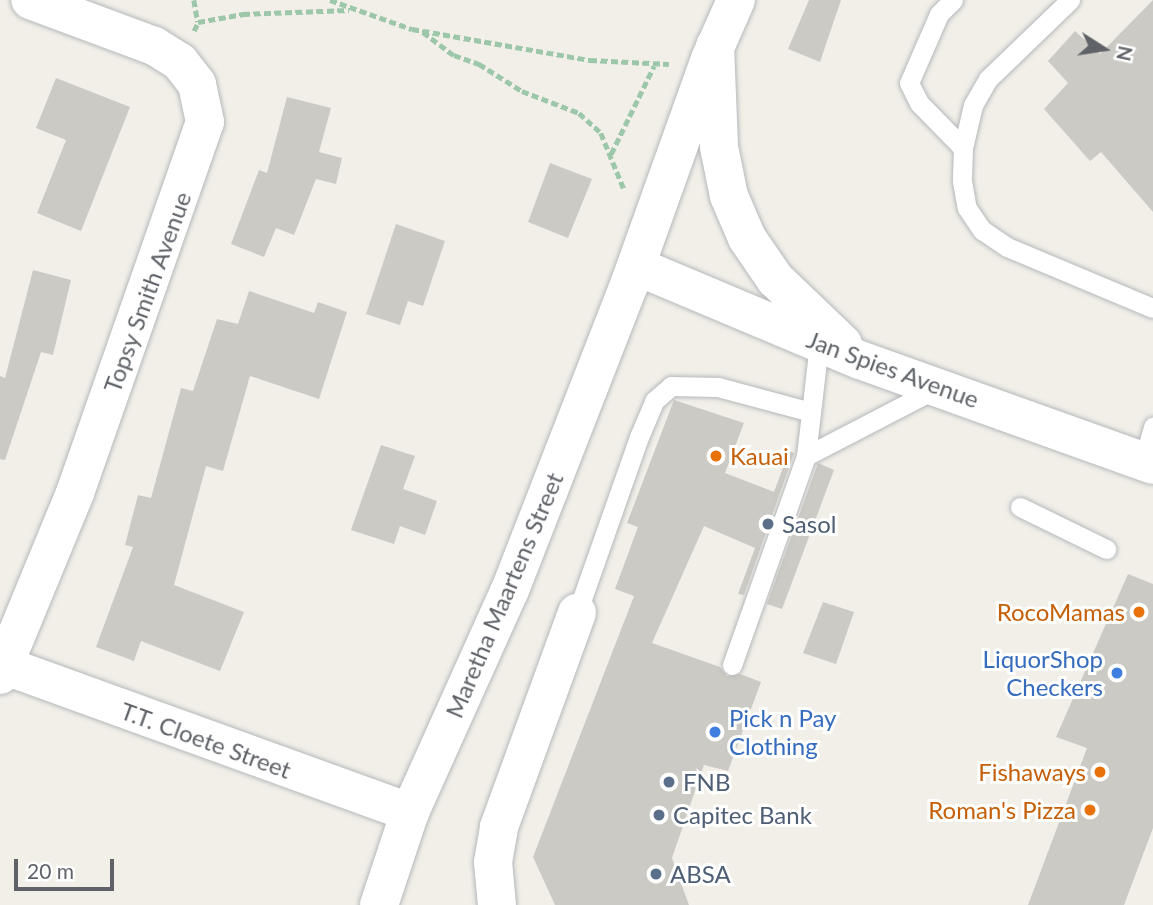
<!DOCTYPE html>
<html>
<head>
<meta charset="utf-8">
<style>
  body { margin:0 }
  #map { position:relative; width:1153px; height:905px; overflow:hidden; background:#f1efe8; font-family:Lato,sans-serif }
  div>[style] { position:absolute }
  [style*='--x'] { left:calc(var(--x)*1px); top:calc(var(--y)*1px); width:calc(var(--w)*1px); rotate:calc(var(--a)*1deg) }
  .building>* { inset:0; background:#cccac5 }
  .path>* { height:4.5px; margin-top:-2.25px; transform-origin:0; background:repeating-linear-gradient(90deg,#9cc7a9 0 7px,transparent 0 10.5px) }
  .roads { filter:drop-shadow(0 0 2px #b5b8bc) drop-shadow(0 0 2px #b5b8bc) }
  .lane>* { height:19px; margin:-9.5px; padding:0 9.5px; transform-origin:9.5px; border-radius:9.5px; background:#fff }
  .street>* { height:38px; margin:-19px; padding:0 19px; transform-origin:19px; border-radius:19px; background:#fff }
  .secondary>* { height:38px; margin:-19px; padding:0 19px; transform-origin:19px; border-radius:19px; background:#fff }
  .dots>* { width:19px; height:19px; translate:-50% -50%; box-sizing:border-box; border:4px solid #fff; border-radius:50% }
  span { translate:-50% -50%; white-space:nowrap; text-align:center; line-height:1.15; -webkit-text-stroke:6px #fff; paint-order:stroke }
  .street-label { font-size:24px; color:#5f6368 }
  .food-label { font-size:24px; color:#c56008 }
  .left { translate:0 -50%; text-align:left }
  .right { translate:-100% -50%; text-align:right }
  .service-label { font-size:24px; color:#4e5e75 }
  .shop-label { font-size:24px; color:#366cbe }
  .north { position:absolute; left:1069px; top:14px; width:70px; height:70px; -webkit-text-stroke:5px #fff; paint-order:stroke; rotate:102deg; font-size:19px; font-weight:700; line-height:28px; text-align:center; color:#5f6368 }
  .north::after { content:''; display:block; margin:auto; width:24px; height:32px; background:#5f6368; clip-path:polygon(50% 0,100% 100%,50% 72%,0 100%) }
  .scale { position:absolute; left:14px; top:859px; width:100px; height:32px; box-sizing:border-box; border:4px solid #5f6368; border-top:0; padding-left:9px; font-size:21px; line-height:24px; white-space:nowrap; color:#5f6368; -webkit-text-stroke:5px #fff; paint-order:stroke }
</style>
</head>
<body>
<div id="map">
  <div class="building">
    <i style="clip-path:polygon(809px 0,841px 0,820px 62px,788px 49px)"></i>
    <i style="clip-path:polygon(1153px 0,1153px 212px,1101px 152px,1090px 161px,1044px 109px,1068px 83px,1048px 61px,1075px 31px,1100px 54px)"></i>
    <i style="clip-path:polygon(56px 78px,130px 107px,81px 231px,37px 213px,66px 140px,36px 128px)"></i>
    <i style="clip-path:polygon(287px 97px,331px 108px,319px 152px,342px 158px,336px 184px,316px 179px,294px 235px,276px 228px,264px 257px,231px 244px,259px 170px,267px 173px)"></i>
    <i style="clip-path:polygon(550px 163px,592px 179px,568px 238px,528px 222px)"></i>
    <i style="clip-path:polygon(396px 224px,445px 241px,423px 306px,408px 301px,400px 325px,366px 314px)"></i>
    <i style="clip-path:polygon(33px 270px,71px 280px,53px 355px,41px 352px,5px 460px,0 459px,0 376px,5px 378px)"></i>
    <i style="clip-path:polygon(249px 291px,314px 313px,318px 302px,347px 312px,319px 399px,250px 376px,223px 471px,206px 466px,174px 585px,244px 612px,220px 671px,141px 641px,134px 661px,96px 647px,133px 547px,125px 545px,138px 495px,151px 498px,181px 388px,193px 391px,217px 319px,238px 324px)"></i>
    <i style="clip-path:polygon(674px 400px,744px 423px,725px 473px,774px 492px,789px 451px,794px 453px,744px 595px,738px 594px,755px 548px,704px 526px,652px 643px,720px 667px,727px 676px,740px 674px,761px 682px,728px 771px,704px 765px,672px 858px,689px 905px,555px 905px,533px 857px,634px 596px,615px 589px,638px 527px,627px 523px)"></i>
    <i style="clip-path:polygon(381px 445px,415px 456px,403px 489px,437px 501px,425px 535px,400px 526px,394px 544px,351px 530px)"></i>
    <i style="clip-path:polygon(818px 463px,834px 470px,782px 609px,767px 604px)"></i>
    <i style="clip-path:polygon(1128px 574px,1153px 584px,1153px 828px,1124px 905px,1028px 905px,1087px 748px,1056px 737px)"></i>
    <i style="clip-path:polygon(823px 602px,854px 612px,836px 664px,803px 653px)"></i>
  </div>
  <div class="path">
    <i style="--x:194;--y:0;--w:22;--a:80"></i>
    <i style="--x:330;--y:0;--w:87;--a:19.5"></i>
    <i style="--x:412;--y:29;--w:181;--a:9.9"></i>
    <i style="--x:590;--y:60;--w:79;--a:2.9"></i>
    <i style="--x:194;--y:31;--w:10;--a:-66"></i>
    <i style="--x:198;--y:22;--w:46;--a:-10.1"></i>
    <i style="--x:243;--y:14;--w:106;--a:-2.2"></i>
    <i style="--x:423;--y:32;--w:39;--a:37"></i>
    <i style="--x:454;--y:55;--w:27;--a:20"></i>
    <i style="--x:479;--y:64;--w:51;--a:32.1"></i>
    <i style="--x:522;--y:91;--w:61;--a:21.1"></i>
    <i style="--x:579;--y:113;--w:30;--a:42"></i>
    <i style="--x:601;--y:133;--w:61;--a:67.7"></i>
    <i style="--x:611;--y:154;--w:98;--a:-64"></i>
  </div>
  <div class="roads">
    <div class="lane">
      <i style="--x:953;--y:0;--w:20;--a:135"></i>
      <i style="--x:939;--y:14;--w:75;--a:113.5"></i>
      <i style="--x:909;--y:83;--w:22;--a:63"></i>
      <i style="--x:919;--y:103;--w:63;--a:45.6"></i>
      <i style="--x:1070;--y:0;--w:114;--a:136.1"></i>
      <i style="--x:988;--y:79;--w:30;--a:120"></i>
      <i style="--x:973;--y:105;--w:44;--a:103.1"></i>
      <i style="--x:963;--y:148;--w:33;--a:92"></i>
      <i style="--x:962;--y:181;--w:27;--a:80"></i>
      <i style="--x:967;--y:208;--w:27;--a:56"></i>
      <i style="--x:982;--y:230;--w:30;--a:34"></i>
      <i style="--x:1007;--y:247;--w:158;--a:22.7"></i>
      <i style="--x:806;--y:456;--w:145;--a:-27.4"></i>
      <i style="--x:1143;--y:462;--w:37;--a:-74"></i>
      <i style="--x:1020;--y:507;--w:96;--a:26"></i>
      <i style="--x:577;--y:613;--w:187;--a:-70.6"></i>
      <i style="--x:639;--y:437;--w:39;--a:-67"></i>
      <i style="--x:654;--y:401;--w:23;--a:-41"></i>
      <i style="--x:671;--y:386;--w:47;--a:1.2"></i>
      <i style="--x:718;--y:387;--w:96;--a:15"></i>
      <i style="--x:732;--y:665;--w:222;--a:-70.5"></i>
      <i style="--x:806;--y:456;--w:113;--a:-83.4"></i>
    </div>
    <div class="street">
      <i style="--x:3;--y:665;--w:433;--a:19.9"></i>
      <i style="--x:0;--y:675;--w:197;--a:-67.6"></i>
      <i style="--x:75;--y:493;--w:393;--a:-70.7"></i>
      <i style="--x:205;--y:122;--w:39;--a:-102"></i>
      <i style="--x:197;--y:84;--w:28;--a:-128"></i>
      <i style="--x:180;--y:62;--w:31;--a:-148"></i>
      <i style="--x:154;--y:46;--w:132;--a:-159.6"></i>
      <i style="--x:379;--y:905;--w:98;--a:-71.6"></i>
      <i style="--x:410;--y:812;--w:243;--a:-65.8"></i>
      <i style="--x:510;--y:590;--w:327;--a:-68.7"></i>
      <i style="--x:497;--y:905;--w:43;--a:-95.3"></i>
      <i style="--x:493;--y:862;--w:36;--a:-80"></i>
      <i style="--x:499;--y:827;--w:228;--a:-70"></i>
    </div>
    <div class="secondary">
      <i style="--x:715;--y:46;--w:101;--a:87.7"></i>
      <i style="--x:719;--y:147;--w:50;--a:78.5"></i>
      <i style="--x:729;--y:196;--w:46;--a:66.8"></i>
      <i style="--x:747;--y:238;--w:50;--a:55.7"></i>
      <i style="--x:775;--y:279;--w:94;--a:43.7"></i>
      <i style="--x:636;--y:266;--w:243;--a:22.8"></i>
      <i style="--x:860;--y:360;--w:311;--a:19.7"></i>
      <i style="--x:629;--y:285;--w:240;--a:-70.3"></i>
      <i style="--x:710;--y:59;--w:64;--a:-66.2"></i>
    </div>
  </div>
  <div class="dots">
    <i style="left:716px;top:456px;background:#e8710a"></i>
    <i style="left:768px;top:524px;background:#5c6f8a"></i>
    <i style="left:1139px;top:612px;background:#e8710a"></i>
    <i style="left:1117px;top:673px;background:#3f7fe0"></i>
    <i style="left:715px;top:732px;background:#3f7fe0"></i>
    <i style="left:1100px;top:772px;background:#e8710a"></i>
    <i style="left:669px;top:782px;background:#5c6f8a"></i>
    <i style="left:1090px;top:810px;background:#e8710a"></i>
    <i style="left:659px;top:815px;background:#5c6f8a"></i>
    <i style="left:656px;top:874px;background:#5c6f8a"></i>
  </div>
  <div class="street-label">
    <span style="left:147px;top:292px;rotate:-70deg">Topsy Smith Avenue</span>
    <span style="left:893px;top:369px;rotate:20deg">Jan Spies Avenue</span>
    <span style="left:504px;top:595px;rotate:-67deg">Maretha Maartens Street</span>
    <span style="left:206px;top:740px;rotate:20deg">T.T. Cloete Street</span>
  </div>
  <div class="food-label">
    <span class="left" style="left:730px;top:456px">Kauai</span>
    <span class="right" style="left:1125px;top:612px">RocoMamas</span>
    <span class="right" style="left:1086px;top:772px">Fishaways</span>
    <span class="right" style="left:1076px;top:810px">Roman's Pizza</span>
  </div>
  <div class="service-label">
    <span class="left" style="left:782px;top:524px">Sasol</span>
    <span class="left" style="left:683px;top:782px">FNB</span>
    <span class="left" style="left:673px;top:815px">Capitec Bank</span>
    <span class="left" style="left:670px;top:874px">ABSA</span>
  </div>
  <div class="shop-label">
    <span class="right" style="left:1103px;top:673px">LiquorShop<br>Checkers</span>
    <span class="left" style="left:729px;top:732px">Pick n Pay<br>Clothing</span>
  </div>
  <div class="north">N</div>
  <div class="scale">20 m</div>
</div>
</body>
</html>
